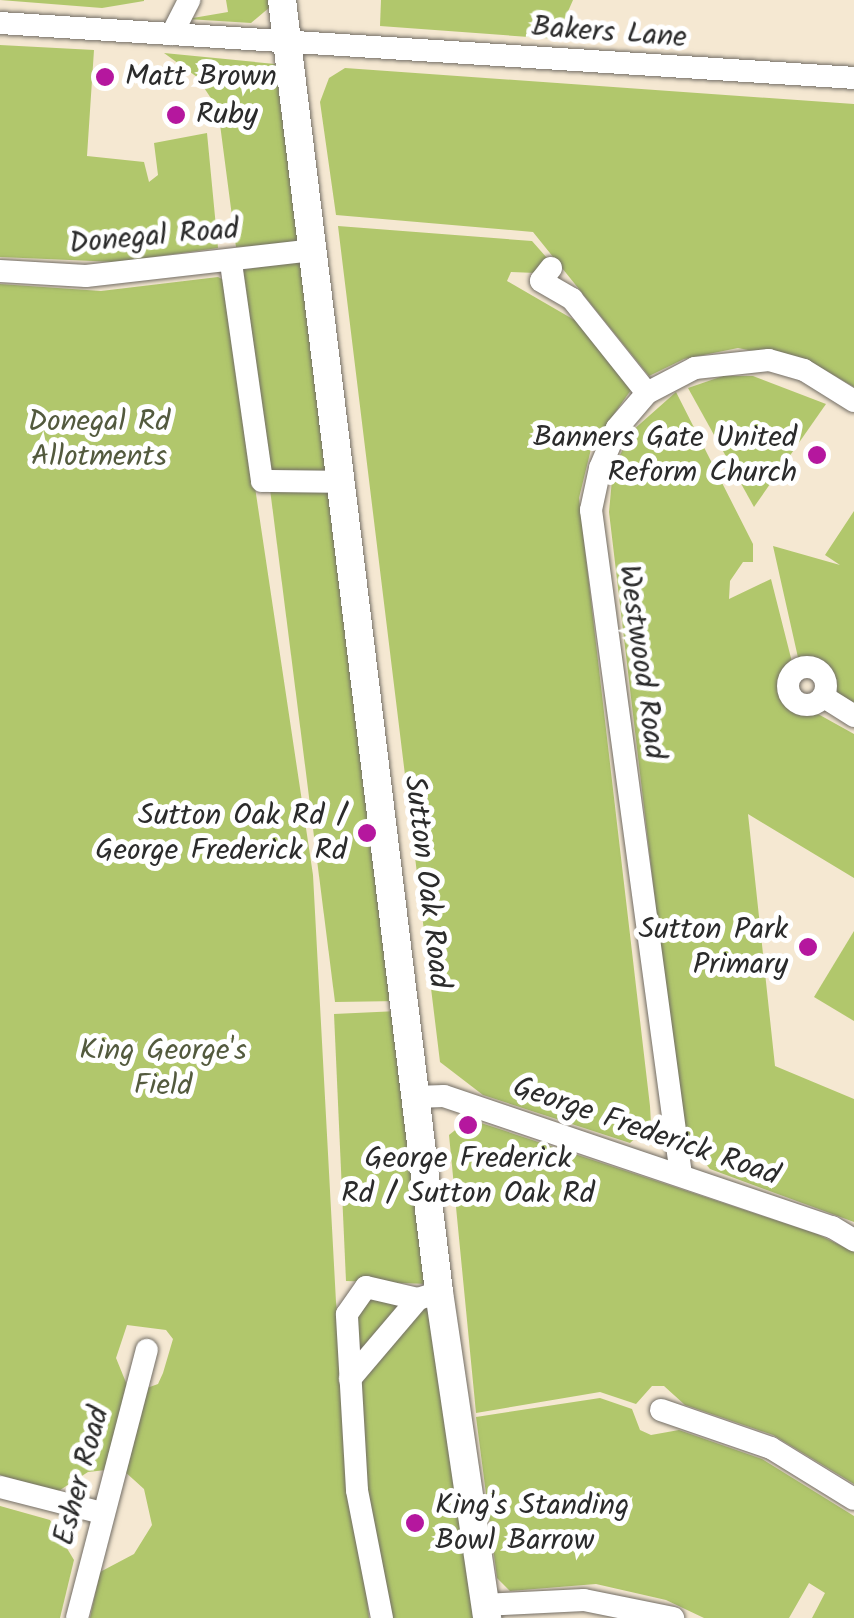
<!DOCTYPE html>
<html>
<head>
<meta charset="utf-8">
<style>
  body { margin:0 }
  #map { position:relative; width:854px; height:1618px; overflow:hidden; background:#f5e8d2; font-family:Kalam,sans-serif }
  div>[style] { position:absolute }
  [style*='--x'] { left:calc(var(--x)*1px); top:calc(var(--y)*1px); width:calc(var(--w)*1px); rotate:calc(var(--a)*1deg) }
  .green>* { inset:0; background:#b1c76c }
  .roads { filter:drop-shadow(0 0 2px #726d65) drop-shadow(0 0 2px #726d65) }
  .minor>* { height:22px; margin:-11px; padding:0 11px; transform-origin:11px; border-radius:11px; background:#fff }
  .minor>.ring { margin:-11px; padding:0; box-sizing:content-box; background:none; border:22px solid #fff; border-radius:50% }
  .major>* { height:28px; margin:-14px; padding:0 14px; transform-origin:14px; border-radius:14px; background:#fff }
  .dots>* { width:28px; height:28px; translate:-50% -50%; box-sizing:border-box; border:5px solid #fff; border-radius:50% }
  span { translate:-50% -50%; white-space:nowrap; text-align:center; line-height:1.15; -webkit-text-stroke:10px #fff; paint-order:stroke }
  .street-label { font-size:30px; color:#2b2b2b }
  .poi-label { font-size:30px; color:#2b2b2b }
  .left { translate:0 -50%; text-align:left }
  .right { translate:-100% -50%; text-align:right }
  .park-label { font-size:30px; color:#535a3e }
</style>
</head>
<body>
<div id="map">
  <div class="green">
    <i style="clip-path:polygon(0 0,144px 0,144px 1px,102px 8px)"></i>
    <i style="clip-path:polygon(226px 0,270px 0,270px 7px,251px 23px,187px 19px,228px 12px)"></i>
    <i style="clip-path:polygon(381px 0,573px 0,556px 39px,380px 26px)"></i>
    <i style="clip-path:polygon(0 45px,94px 50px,87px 156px,144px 162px,149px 182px,158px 175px,154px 143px,207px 133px,218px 248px,116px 262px,0 257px)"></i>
    <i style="clip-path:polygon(164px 53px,275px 64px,299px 243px,236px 247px,218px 109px,197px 77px)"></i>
    <i style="clip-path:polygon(345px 68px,854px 104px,854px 387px,813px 363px,738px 348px,684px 359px,649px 376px,533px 232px,336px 215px,320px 102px,329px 78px)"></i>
    <i style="clip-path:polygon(338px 226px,532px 241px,547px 258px,536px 273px,511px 272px,507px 281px,583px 325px,631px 390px,592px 445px,579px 498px,650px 1106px,651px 1124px,630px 1143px,483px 1095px,440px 1062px)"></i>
    <i style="clip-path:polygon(299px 261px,305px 264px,327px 474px,268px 473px,242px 270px)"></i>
    <i style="clip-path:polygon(218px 277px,224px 280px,313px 875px,336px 1302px,369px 1618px,90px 1618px,100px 1572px,134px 1554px,152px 1525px,144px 1489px,123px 1470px,144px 1389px,158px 1384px,163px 1373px,173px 1339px,166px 1330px,127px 1325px,116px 1358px,127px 1385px,106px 1470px,88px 1472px,57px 1492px,0 1475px,0 284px,101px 291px)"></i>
    <i style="clip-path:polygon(723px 376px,753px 376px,826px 404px,754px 507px,688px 388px)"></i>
    <i style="clip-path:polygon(676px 392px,753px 544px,753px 562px,743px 562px,730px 581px,729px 599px,771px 579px,793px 666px,779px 682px,780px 697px,793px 709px,809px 709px,854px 734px,854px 878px,748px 814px,775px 1066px,854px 1099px,854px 1222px,710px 1169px,683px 1136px,609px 512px,613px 469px,632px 431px)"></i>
    <i style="clip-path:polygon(270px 489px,333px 491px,399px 1001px,335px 1002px)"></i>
    <i style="clip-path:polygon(854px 511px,854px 705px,827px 685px,820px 668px,799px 662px,773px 546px,840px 565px,825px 555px)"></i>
    <i style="clip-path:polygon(854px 931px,854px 1021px,814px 997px)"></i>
    <i style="clip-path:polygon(398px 1011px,428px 1284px,346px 1281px,334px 1014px)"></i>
    <i style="clip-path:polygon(469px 1119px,817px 1234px,854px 1252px,854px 1484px,773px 1435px,685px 1405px,664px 1386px,652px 1386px,636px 1404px,600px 1392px,476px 1413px,449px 1135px)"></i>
    <i style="clip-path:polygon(364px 1294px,406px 1301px,358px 1355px,353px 1314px)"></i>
    <i style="clip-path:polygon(431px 1304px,473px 1618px,388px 1618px,366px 1489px,360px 1385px,412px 1314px)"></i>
    <i style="clip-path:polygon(600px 1398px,632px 1409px,640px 1430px,651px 1435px,679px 1430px,762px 1459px,854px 1516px,854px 1618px,812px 1618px,825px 1593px,809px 1583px,789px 1618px,704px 1618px,666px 1600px,596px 1584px,510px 1591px,497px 1578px,476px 1417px)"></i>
    <i style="clip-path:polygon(0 1506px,50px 1520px,74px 1560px,60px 1618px,0 1618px)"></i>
  </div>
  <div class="roads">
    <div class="minor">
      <i style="--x:0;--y:23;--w:856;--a:3.68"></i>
      <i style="--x:172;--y:34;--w:38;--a:-63"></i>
      <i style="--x:231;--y:263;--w:220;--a:81.9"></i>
      <i style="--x:262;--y:481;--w:81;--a:0.7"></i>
      <i style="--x:551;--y:268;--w:16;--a:128"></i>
      <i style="--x:541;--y:281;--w:36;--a:30"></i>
      <i style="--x:572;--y:299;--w:120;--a:51.4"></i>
      <i style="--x:0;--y:271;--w:86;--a:3.3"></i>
      <i style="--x:86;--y:276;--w:228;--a:-6.5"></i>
      <i class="ring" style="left:788px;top:667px;width:16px;height:16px"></i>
      <i style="--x:824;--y:697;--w:36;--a:32"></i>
      <i style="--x:415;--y:1097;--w:29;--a:-2"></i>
      <i style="--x:444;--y:1096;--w:410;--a:18.7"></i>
      <i style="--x:832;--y:1227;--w:26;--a:31"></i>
      <i style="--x:681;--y:1175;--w:671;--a:-97.71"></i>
      <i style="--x:591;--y:510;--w:43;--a:-77.9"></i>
      <i style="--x:600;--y:468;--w:43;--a:-67"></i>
      <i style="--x:617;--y:428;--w:46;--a:-49.4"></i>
      <i style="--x:647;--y:393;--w:54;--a:-27.5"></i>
      <i style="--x:695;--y:368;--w:74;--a:-6.2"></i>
      <i style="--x:769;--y:360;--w:36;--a:16"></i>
      <i style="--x:804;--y:370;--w:59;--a:31.8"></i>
      <i style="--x:350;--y:1379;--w:105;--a:-49.6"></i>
      <i style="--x:661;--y:1410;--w:116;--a:19.1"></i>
      <i style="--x:771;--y:1448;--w:97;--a:31.6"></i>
      <i style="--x:0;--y:1487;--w:105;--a:14.3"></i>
      <i style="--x:483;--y:1605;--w:101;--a:-2.8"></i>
      <i style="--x:584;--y:1600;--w:91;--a:11.4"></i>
      <i style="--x:77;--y:1618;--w:277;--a:-75.4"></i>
      <i style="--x:382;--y:1618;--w:130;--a:-101.1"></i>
      <i style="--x:357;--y:1490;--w:176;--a:-93.3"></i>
      <i style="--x:347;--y:1314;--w:33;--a:-55"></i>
      <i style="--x:366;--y:1287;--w:53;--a:13"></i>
      <i style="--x:418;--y:1299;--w:22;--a:-18"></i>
    </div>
    <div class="major">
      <i style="--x:282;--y:0;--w:1302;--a:83.07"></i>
      <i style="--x:439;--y:1292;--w:330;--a:81.6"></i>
    </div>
  </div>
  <div class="dots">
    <i style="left:105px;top:77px;background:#b5179e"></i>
    <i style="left:176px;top:115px;background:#b5179e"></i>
    <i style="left:817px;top:455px;background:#b5179e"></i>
    <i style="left:367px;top:833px;background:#b5179e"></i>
    <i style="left:808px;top:947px;background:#b5179e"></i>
    <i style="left:468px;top:1125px;background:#b5179e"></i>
    <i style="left:415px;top:1523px;background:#b5179e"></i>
  </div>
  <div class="street-label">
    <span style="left:609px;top:33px;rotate:4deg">Bakers Lane</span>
    <span style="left:154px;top:237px;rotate:-5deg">Donegal Road</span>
    <span style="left:641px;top:662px;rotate:82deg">Westwood Road</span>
    <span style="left:426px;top:882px;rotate:83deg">Sutton Oak Road</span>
    <span style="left:646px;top:1132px;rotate:19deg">George Frederick Road</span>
    <span style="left:82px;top:1476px;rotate:-75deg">Esher Road</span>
  </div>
  <div class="poi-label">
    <span class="left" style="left:125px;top:77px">Matt Brown</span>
    <span class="left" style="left:196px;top:115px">Ruby</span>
    <span class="right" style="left:797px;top:455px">Banners Gate United<br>Reform Church</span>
    <span class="right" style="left:347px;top:833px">Sutton Oak Rd /<br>George Frederick Rd</span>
    <span class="right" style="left:788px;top:947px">Sutton Park<br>Primary</span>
    <span style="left:468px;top:1176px">George Frederick<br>Rd / Sutton Oak Rd</span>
    <span class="left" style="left:435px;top:1523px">King's Standing<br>Bowl Barrow</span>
  </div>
  <div class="park-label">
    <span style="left:99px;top:439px">Donegal Rd<br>Allotments</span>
    <span style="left:163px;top:1068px">King George's<br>Field</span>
  </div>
</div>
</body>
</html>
